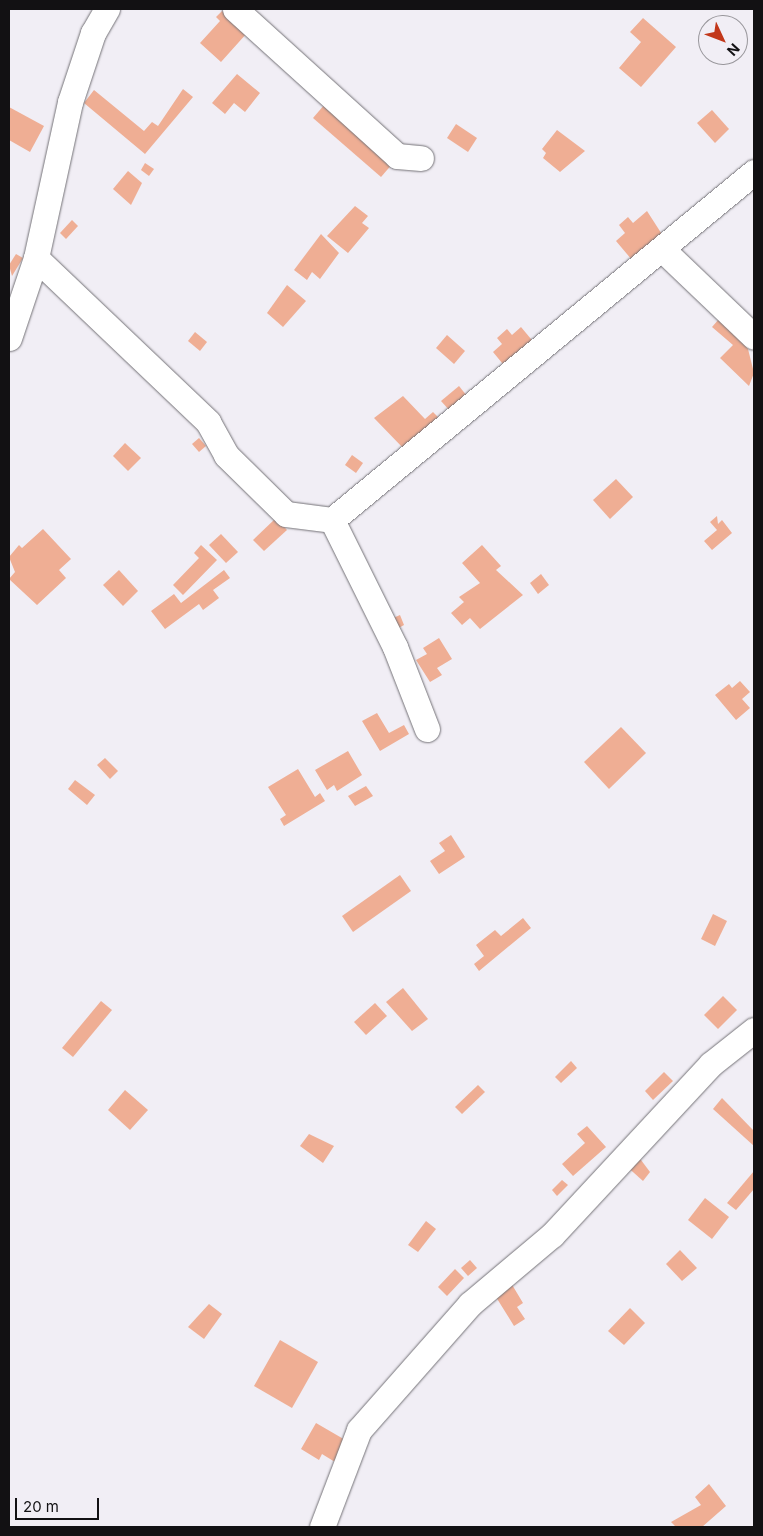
<!DOCTYPE html>
<html>
<head>
<meta charset="utf-8">
<style>
  body { margin:0 }
  #map { position:relative; width:763px; height:1536px; overflow:hidden; background:#f1eef5; font-family:Inter,sans-serif }
  div>[style] { position:absolute }
  [style*='--x'] { left:calc(var(--x)*1px); top:calc(var(--y)*1px); width:calc(var(--w)*1px); rotate:calc(var(--a)*1deg) }
  .building>* { inset:0; background:#efae94 }
  .roads { filter:drop-shadow(0 0 1px #747277) drop-shadow(0 0 1px #747277) }
  .street>* { height:25px; margin:-12.5px; padding:0 12.5px; transform-origin:12.5px; border-radius:12.5px; background:#fff }
  span { translate:-50% -50%; white-space:nowrap; text-align:center; line-height:1.15; -webkit-text-stroke:4.5px #f1eef5; paint-order:stroke }
  .frame { position:absolute; inset:0; border:10px solid #121113; pointer-events:none }
  .north { position:absolute; left:698px; top:15px; width:50px; height:50px; box-sizing:border-box; background:#f1eef5; border:1px solid #98969b; border-radius:50%; rotate:133deg; font-size:14px; font-weight:700; line-height:20px; text-align:center; color:#121113 }
  .north::after { content:''; display:block; margin:auto; width:18px; height:22px; background:#c2371a; clip-path:polygon(50% 0,100% 100%,50% 72%,0 100%) }
  .scale { position:absolute; left:15px; top:1498px; width:84px; height:22px; box-sizing:border-box; border:2px solid #121113; border-top:0; padding-left:6px; font-size:15px; line-height:18px; white-space:nowrap; color:#121113; -webkit-text-stroke:4px #f1eef5; paint-order:stroke }
</style>
</head>
<body>
<div id="map">
  <div class="building">
    <i style="clip-path:polygon(222px 11px,247px 33px,221px 62px,200px 43px,220px 21px,216px 17px)"></i>
    <i style="clip-path:polygon(643px 18px,676px 47px,641px 87px,619px 68px,641px 42px,630px 32px)"></i>
    <i style="clip-path:polygon(237px 74px,260px 93px,245px 112px,234px 103px,225px 114px,212px 103px)"></i>
    <i style="clip-path:polygon(183px 89px,193px 97px,145px 154px,84px 103px,94px 90px,144px 131px,152px 122px,158px 126px)"></i>
    <i style="clip-path:polygon(325px 104px,394px 162px,381px 177px,313px 118px)"></i>
    <i style="clip-path:polygon(9px 107px,44px 126px,30px 152px,9px 140px)"></i>
    <i style="clip-path:polygon(712px 110px,729px 129px,715px 143px,697px 123px)"></i>
    <i style="clip-path:polygon(456px 124px,477px 138px,468px 152px,447px 138px)"></i>
    <i style="clip-path:polygon(557px 130px,585px 151px,560px 172px,543px 158px,546px 153px,542px 149px)"></i>
    <i style="clip-path:polygon(145px 163px,154px 169px,149px 176px,141px 170px)"></i>
    <i style="clip-path:polygon(128px 171px,142px 183px,131px 205px,113px 189px)"></i>
    <i style="clip-path:polygon(355px 206px,368px 216px,362px 223px,369px 228px,348px 253px,327px 236px)"></i>
    <i style="clip-path:polygon(647px 211px,665px 239px,632px 260px,616px 241px,625px 233px,619px 225px,628px 217px,633px 223px)"></i>
    <i style="clip-path:polygon(72px 220px,78px 226px,66px 239px,60px 233px)"></i>
    <i style="clip-path:polygon(321px 234px,339px 253px,320px 279px,312px 272px,307px 280px,294px 270px)"></i>
    <i style="clip-path:polygon(16px 254px,23px 258px,12px 276px,9px 265px)"></i>
    <i style="clip-path:polygon(287px 285px,306px 301px,283px 327px,267px 313px)"></i>
    <i style="clip-path:polygon(719px 319px,747px 345px,754px 373px,749px 386px,720px 358px,733px 345px,712px 327px)"></i>
    <i style="clip-path:polygon(521px 327px,536px 345px,507px 369px,493px 352px,502px 344px,497px 338px,507px 329px,512px 335px)"></i>
    <i style="clip-path:polygon(195px 332px,207px 342px,200px 351px,188px 341px)"></i>
    <i style="clip-path:polygon(447px 335px,465px 351px,454px 364px,436px 348px)"></i>
    <i style="clip-path:polygon(459px 386px,467px 396px,450px 411px,441px 401px)"></i>
    <i style="clip-path:polygon(403px 396px,425px 419px,433px 412px,438px 417px,405px 450px,374px 418px)"></i>
    <i style="clip-path:polygon(199px 438px,206px 446px,199px 452px,192px 444px)"></i>
    <i style="clip-path:polygon(125px 443px,141px 458px,128px 471px,113px 456px)"></i>
    <i style="clip-path:polygon(352px 455px,363px 463px,356px 473px,345px 465px)"></i>
    <i style="clip-path:polygon(616px 479px,633px 497px,610px 519px,593px 500px)"></i>
    <i style="clip-path:polygon(717px 516px,718px 524px,722px 520px,732px 533px,712px 550px,704px 541px,717px 530px,710px 522px)"></i>
    <i style="clip-path:polygon(276px 518px,287px 530px,264px 551px,253px 540px)"></i>
    <i style="clip-path:polygon(43px 529px,71px 559px,59px 570px,66px 578px,37px 605px,9px 579px,15px 572px,9px 557px,19px 545px,22px 548px)"></i>
    <i style="clip-path:polygon(221px 534px,238px 552px,226px 563px,209px 545px)"></i>
    <i style="clip-path:polygon(201px 545px,217px 560px,183px 595px,173px 585px,199px 558px,194px 553px)"></i>
    <i style="clip-path:polygon(482px 545px,501px 566px,496px 570px,523px 595px,480px 629px,470px 618px,462px 625px,451px 613px,464px 602px,459px 597px,480px 583px,462px 563px)"></i>
    <i style="clip-path:polygon(119px 570px,138px 591px,123px 606px,103px 585px)"></i>
    <i style="clip-path:polygon(224px 570px,230px 578px,213px 590px,219px 598px,203px 610px,199px 604px,165px 629px,151px 611px,174px 594px,181px 603px)"></i>
    <i style="clip-path:polygon(541px 574px,549px 585px,538px 594px,530px 583px)"></i>
    <i style="clip-path:polygon(400px 615px,404px 625px,395px 630px,391px 619px)"></i>
    <i style="clip-path:polygon(439px 638px,452px 659px,437px 668px,442px 675px,430px 682px,416px 660px,427px 654px,423px 648px)"></i>
    <i style="clip-path:polygon(740px 681px,750px 692px,742px 699px,750px 708px,736px 720px,715px 695px,729px 684px,732px 688px)"></i>
    <i style="clip-path:polygon(377px 713px,389px 733px,404px 725px,409px 734px,380px 751px,362px 721px)"></i>
    <i style="clip-path:polygon(621px 727px,646px 753px,609px 789px,584px 762px)"></i>
    <i style="clip-path:polygon(348px 751px,362px 775px,337px 791px,334px 785px,327px 790px,315px 770px)"></i>
    <i style="clip-path:polygon(105px 758px,118px 771px,110px 779px,97px 765px)"></i>
    <i style="clip-path:polygon(298px 769px,315px 797px,320px 793px,325px 801px,284px 826px,280px 819px,286px 815px,268px 787px)"></i>
    <i style="clip-path:polygon(75px 780px,95px 795px,87px 805px,68px 789px)"></i>
    <i style="clip-path:polygon(366px 786px,373px 796px,355px 806px,348px 796px)"></i>
    <i style="clip-path:polygon(451px 835px,465px 857px,439px 874px,430px 861px,445px 851px,439px 843px)"></i>
    <i style="clip-path:polygon(400px 875px,411px 891px,353px 932px,342px 916px)"></i>
    <i style="clip-path:polygon(713px 914px,727px 921px,715px 946px,701px 939px)"></i>
    <i style="clip-path:polygon(523px 918px,531px 928px,479px 971px,474px 964px,484px 956px,476px 945px,495px 930px,501px 936px)"></i>
    <i style="clip-path:polygon(403px 988px,428px 1019px,412px 1031px,386px 1002px)"></i>
    <i style="clip-path:polygon(723px 996px,737px 1010px,718px 1029px,704px 1015px)"></i>
    <i style="clip-path:polygon(101px 1001px,112px 1010px,73px 1057px,62px 1048px)"></i>
    <i style="clip-path:polygon(375px 1003px,387px 1016px,366px 1035px,354px 1022px)"></i>
    <i style="clip-path:polygon(571px 1061px,577px 1068px,561px 1083px,555px 1077px)"></i>
    <i style="clip-path:polygon(664px 1072px,673px 1081px,653px 1100px,645px 1091px)"></i>
    <i style="clip-path:polygon(478px 1085px,485px 1092px,462px 1114px,455px 1107px)"></i>
    <i style="clip-path:polygon(125px 1090px,148px 1110px,130px 1130px,108px 1110px)"></i>
    <i style="clip-path:polygon(722px 1098px,754px 1131px,754px 1146px,713px 1109px)"></i>
    <i style="clip-path:polygon(587px 1126px,606px 1147px,573px 1176px,562px 1164px,585px 1143px,577px 1134px)"></i>
    <i style="clip-path:polygon(309px 1134px,334px 1146px,323px 1163px,300px 1146px)"></i>
    <i style="clip-path:polygon(635px 1152px,650px 1172px,643px 1181px,624px 1164px)"></i>
    <i style="clip-path:polygon(754px 1171px,754px 1189px,736px 1210px,727px 1203px)"></i>
    <i style="clip-path:polygon(562px 1180px,568px 1185px,557px 1196px,552px 1190px)"></i>
    <i style="clip-path:polygon(705px 1198px,729px 1217px,712px 1239px,688px 1220px)"></i>
    <i style="clip-path:polygon(426px 1221px,436px 1229px,418px 1252px,408px 1245px)"></i>
    <i style="clip-path:polygon(680px 1250px,697px 1268px,682px 1281px,666px 1264px)"></i>
    <i style="clip-path:polygon(470px 1260px,477px 1268px,468px 1276px,461px 1268px)"></i>
    <i style="clip-path:polygon(455px 1269px,464px 1278px,447px 1296px,438px 1287px)"></i>
    <i style="clip-path:polygon(508px 1278px,523px 1303px,517px 1307px,525px 1319px,514px 1326px,491px 1289px)"></i>
    <i style="clip-path:polygon(209px 1304px,222px 1314px,204px 1339px,188px 1327px)"></i>
    <i style="clip-path:polygon(630px 1308px,645px 1323px,624px 1345px,608px 1331px)"></i>
    <i style="clip-path:polygon(280px 1340px,318px 1362px,292px 1408px,254px 1386px)"></i>
    <i style="clip-path:polygon(316px 1423px,347px 1441px,335px 1462px,322px 1454px,319px 1460px,301px 1449px)"></i>
    <i style="clip-path:polygon(709px 1484px,726px 1506px,702px 1527px,676px 1527px,671px 1522px,701px 1505px,695px 1497px)"></i>
  </div>
  <div class="roads">
    <div class="street">
      <i style="--x:235;--y:9;--w:219;--a:42.2"></i>
      <i style="--x:397;--y:156;--w:24;--a:5"></i>
      <i style="--x:664;--y:251;--w:124;--a:43.7"></i>
      <i style="--x:36;--y:258;--w:238;--a:43.6"></i>
      <i style="--x:208;--y:422;--w:38;--a:61"></i>
      <i style="--x:226;--y:455;--w:84;--a:44.5"></i>
      <i style="--x:286;--y:514;--w:46;--a:7.4"></i>
      <i style="--x:332;--y:520;--w:547;--a:-39.51"></i>
      <i style="--x:9;--y:338;--w:84;--a:-71.4"></i>
      <i style="--x:36;--y:258;--w:160;--a:-77.7"></i>
      <i style="--x:70;--y:102;--w:73;--a:-71.6"></i>
      <i style="--x:93;--y:33;--w:28;--a:-60"></i>
      <i style="--x:332;--y:520;--w:142;--a:63.6"></i>
      <i style="--x:395;--y:647;--w:88;--a:68.7"></i>
      <i style="--x:322;--y:1527;--w:104;--a:-69.1"></i>
      <i style="--x:359;--y:1430;--w:168;--a:-48.6"></i>
      <i style="--x:470;--y:1304;--w:107;--a:-40.1"></i>
      <i style="--x:552;--y:1235;--w:233;--a:-47.1"></i>
      <i style="--x:711;--y:1064;--w:55;--a:-38.3"></i>
    </div>
  </div>
  <div class="frame"></div>
  <div class="north">N</div>
  <div class="scale">20 m</div>
</div>
</body>
</html>
